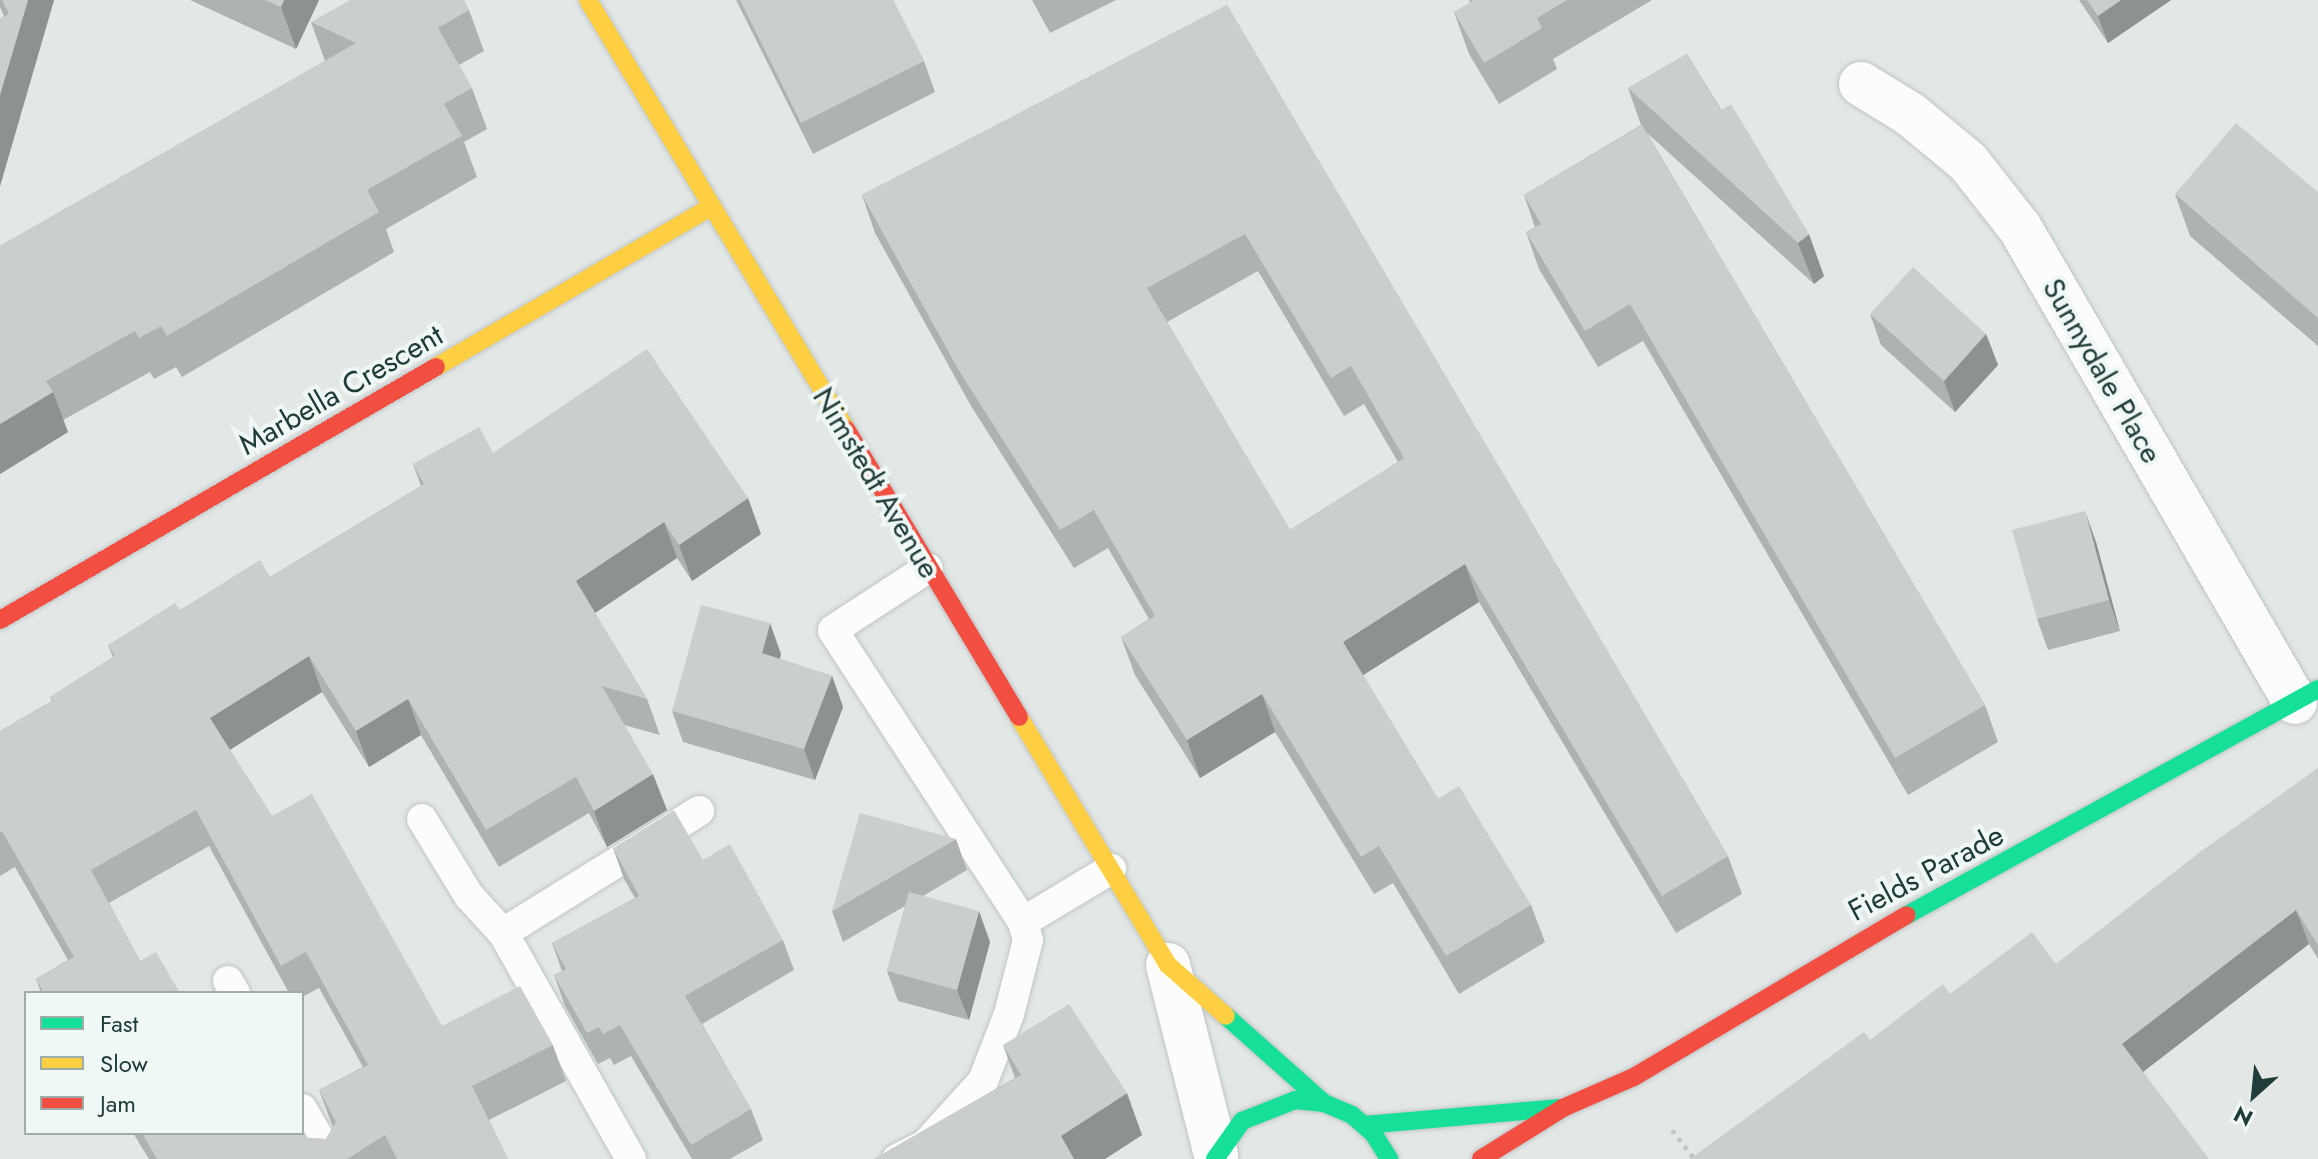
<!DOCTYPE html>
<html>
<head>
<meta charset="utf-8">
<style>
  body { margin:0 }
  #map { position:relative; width:2318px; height:1159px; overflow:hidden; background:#e3e8e7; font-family:Jost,sans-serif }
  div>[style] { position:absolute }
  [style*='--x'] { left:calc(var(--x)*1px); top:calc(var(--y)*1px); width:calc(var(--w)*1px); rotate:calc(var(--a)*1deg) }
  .path>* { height:5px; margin-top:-2.5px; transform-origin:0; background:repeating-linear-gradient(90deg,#c0c8c7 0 4px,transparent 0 10px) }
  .roads { filter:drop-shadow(0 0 2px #c0c5c4) drop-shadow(0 0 2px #c0c5c4) }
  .lane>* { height:30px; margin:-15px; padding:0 15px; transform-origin:15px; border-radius:15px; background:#fbfcfb }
  .street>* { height:44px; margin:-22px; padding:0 22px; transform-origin:22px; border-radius:22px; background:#fbfcfb }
  .fast>* { height:18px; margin:-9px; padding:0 9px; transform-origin:9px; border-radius:9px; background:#16e098 }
  .slow>* { height:18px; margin:-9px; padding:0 9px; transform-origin:9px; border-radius:9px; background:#ffcf43 }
  .jam>* { height:18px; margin:-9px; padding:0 9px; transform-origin:9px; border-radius:9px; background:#f24e42 }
  .wall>* { inset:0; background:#aeb2b1 }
  .shaded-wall>* { inset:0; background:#8d9190 }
  .building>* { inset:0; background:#cacfce }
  span { translate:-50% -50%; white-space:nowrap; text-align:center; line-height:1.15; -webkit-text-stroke:8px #f0f8f5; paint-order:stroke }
  .street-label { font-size:30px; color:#203c3a }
  .legend { position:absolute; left:24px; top:991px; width:280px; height:144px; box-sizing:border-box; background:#f0f8f5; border:2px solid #9dadaa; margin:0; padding:10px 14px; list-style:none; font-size:24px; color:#203c3a }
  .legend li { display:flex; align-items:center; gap:16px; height:40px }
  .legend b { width:40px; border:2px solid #9dadaa }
  .north { position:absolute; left:2214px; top:1055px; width:80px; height:80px; -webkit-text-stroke:6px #f0f8f5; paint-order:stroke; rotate:207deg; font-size:22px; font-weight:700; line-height:32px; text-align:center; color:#203c3a }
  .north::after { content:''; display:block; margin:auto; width:28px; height:36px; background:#203c3a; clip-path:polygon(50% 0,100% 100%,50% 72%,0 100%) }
</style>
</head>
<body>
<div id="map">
  <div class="path">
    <i style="--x:1672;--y:1130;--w:37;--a:52"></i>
  </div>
  <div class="roads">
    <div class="lane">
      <i style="--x:422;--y:819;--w:90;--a:58.6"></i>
      <i style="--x:469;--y:896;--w:50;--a:47.4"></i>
      <i style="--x:1023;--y:922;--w:103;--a:-31.1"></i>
      <i style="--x:228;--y:981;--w:14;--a:60"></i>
      <i style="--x:302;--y:1109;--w:58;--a:59.9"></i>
      <i style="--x:631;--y:1159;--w:260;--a:-119.5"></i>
      <i style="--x:503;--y:933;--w:231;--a:-31.9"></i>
      <i style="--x:897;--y:1159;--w:33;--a:-27"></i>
      <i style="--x:926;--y:1144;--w:85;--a:-47.9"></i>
      <i style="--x:983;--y:1081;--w:72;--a:-68.8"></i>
      <i style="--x:1009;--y:1014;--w:76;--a:-75.6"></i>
      <i style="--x:1028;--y:940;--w:19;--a:-106"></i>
      <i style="--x:1023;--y:922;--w:348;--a:-123.1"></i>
      <i style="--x:833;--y:630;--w:113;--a:-33.1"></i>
    </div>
    <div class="street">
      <i style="--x:1861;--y:84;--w:57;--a:31.5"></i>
      <i style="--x:1910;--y:114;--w:75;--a:39.6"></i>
      <i style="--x:1968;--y:162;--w:84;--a:51.8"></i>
      <i style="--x:2020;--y:228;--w:548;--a:59.88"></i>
      <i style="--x:1168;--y:965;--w:196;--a:75.8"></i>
    </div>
    <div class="fast">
      <i style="--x:1907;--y:915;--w:469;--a:-28.8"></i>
      <i style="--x:1226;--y:1016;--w:131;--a:41.6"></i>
      <i style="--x:1364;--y:1125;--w:194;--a:-5"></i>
      <i style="--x:1215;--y:1159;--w:47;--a:-54.6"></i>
      <i style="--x:1242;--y:1121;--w:57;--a:-21.6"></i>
      <i style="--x:1295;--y:1100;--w:29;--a:6"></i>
      <i style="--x:1324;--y:1103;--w:30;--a:23"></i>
      <i style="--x:1352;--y:1115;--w:28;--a:41"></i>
      <i style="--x:1373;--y:1133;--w:31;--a:58"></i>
    </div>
    <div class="slow">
      <i style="--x:588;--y:0;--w:501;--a:58.98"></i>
      <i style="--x:436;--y:367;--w:316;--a:-30.2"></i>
      <i style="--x:1019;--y:717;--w:289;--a:59"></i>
      <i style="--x:1168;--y:965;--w:77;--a:41.3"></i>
    </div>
    <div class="jam">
      <i style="--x:846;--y:429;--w:336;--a:59"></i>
      <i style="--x:0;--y:620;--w:504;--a:-30.13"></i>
      <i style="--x:1481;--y:1159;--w:97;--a:-31.9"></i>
      <i style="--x:1563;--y:1108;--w:77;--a:-23.6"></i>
      <i style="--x:1634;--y:1077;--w:317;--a:-30.7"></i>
    </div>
  </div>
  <div class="wall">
    <i style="clip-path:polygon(0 0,54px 0,0 186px,0 19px,4px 16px,0 7px)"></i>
    <i style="clip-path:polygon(190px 0,319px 0,296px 49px)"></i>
    <i style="clip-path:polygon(736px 0,893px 0,924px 61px,935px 92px,813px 154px)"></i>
    <i style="clip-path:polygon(1032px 0,1116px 0,1050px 33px)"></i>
    <i style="clip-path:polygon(1469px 0,1652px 0,1553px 59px,1557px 69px,1499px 104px,1469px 54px,1454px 12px,1470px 3px)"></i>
    <i style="clip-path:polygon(2079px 0,2171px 0,2108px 43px)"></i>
    <i style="clip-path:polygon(evenodd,1227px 5px,1728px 856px,1742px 894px,1676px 933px,1479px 602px,1363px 675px,1438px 799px,1531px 905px,1545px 942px,1459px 994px,1393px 883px,1374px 894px,1275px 732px,1200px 778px,1135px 675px,1121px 637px,1149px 619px,1108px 548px,1074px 568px,971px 406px,875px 233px,862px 195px,1227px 5px,1258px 271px,1344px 416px,1364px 404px,1398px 462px,1290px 530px,1167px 322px,1258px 271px)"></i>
    <i style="clip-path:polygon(469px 10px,484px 51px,459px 65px,472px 88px,487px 129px,464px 142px,477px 177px,386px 229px,394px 252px,182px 377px,176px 367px,154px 379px,150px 372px,63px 420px,68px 432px,0 474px,0 246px,325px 61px,311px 22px)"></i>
    <i style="clip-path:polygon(1687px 54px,1824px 276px,1814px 284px,1647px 133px,1985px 705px,1998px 742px,1908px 795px,1643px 341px,1598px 367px,1539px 269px,1526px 232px,1535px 227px,1524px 195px,1641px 125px,1628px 88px)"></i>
    <i style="clip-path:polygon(2318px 192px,2318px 346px,2190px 236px,2175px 194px)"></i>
    <i style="clip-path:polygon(1870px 314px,1986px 334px,1998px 365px,1955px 412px,1881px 345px)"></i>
    <i style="clip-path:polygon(493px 453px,761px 534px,692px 581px,677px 558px,595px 613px,647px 699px,660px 735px,624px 725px,667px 810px,607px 847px,589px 813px,499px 867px,421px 735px,369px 767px,322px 692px,230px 750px,272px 816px,442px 1026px,553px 1045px,566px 1081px,489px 1120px,508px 1159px,149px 1159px,133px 1133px,302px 1133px,308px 1138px,326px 1139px,333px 1127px,319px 1090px,363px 1067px,319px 988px,302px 997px,302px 993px,289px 993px,209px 846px,109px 903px,140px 961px,180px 993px,41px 993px,36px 979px,68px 960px,15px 867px,0 876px,0 731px,52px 701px,50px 697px,113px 657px,108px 645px,180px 610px,270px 577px,421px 486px,413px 464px)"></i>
    <i style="clip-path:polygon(2096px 542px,2120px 631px,2048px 650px,2037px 619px)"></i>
    <i style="clip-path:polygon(781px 654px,780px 659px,832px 676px,843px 707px,815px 780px,683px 742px,672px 711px)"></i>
    <i style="clip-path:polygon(2318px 768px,2318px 959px,2309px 944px,2143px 1072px,1870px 1040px,1950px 994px,2056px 964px)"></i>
    <i style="clip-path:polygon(956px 839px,967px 870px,923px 896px,990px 942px,969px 1020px,898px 1001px,887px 971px,905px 906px,843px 942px,832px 911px)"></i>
    <i style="clip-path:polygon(613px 848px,703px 860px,783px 940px,794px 970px,702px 1024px,751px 1109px,763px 1140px,730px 1159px,692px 1159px,631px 1056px,614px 1065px,610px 1058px,598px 1064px,565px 1006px,554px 975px,562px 971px,552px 943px,635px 898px,624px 879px)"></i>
    <i style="clip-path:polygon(1003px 1045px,1142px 1135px,1105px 1159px,874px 1159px,1015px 1078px)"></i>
  </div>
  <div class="shaded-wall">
    <i style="clip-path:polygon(28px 0,54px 0,0 186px,0 95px)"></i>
    <i style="clip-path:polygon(284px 0,319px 0,296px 49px,281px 7px)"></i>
    <i style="clip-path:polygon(2121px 0,2171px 0,2108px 43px,2098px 16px)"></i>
    <i style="clip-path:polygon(1809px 234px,1824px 276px,1814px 284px,1798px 243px)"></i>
    <i style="clip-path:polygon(1986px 334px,1998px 365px,1955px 412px,1944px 381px)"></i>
    <i style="clip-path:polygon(53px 392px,68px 432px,0 474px,0 424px)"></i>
    <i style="clip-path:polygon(748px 498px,761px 534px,692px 581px,679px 545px)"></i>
    <i style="clip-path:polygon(2085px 511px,2096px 542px,2120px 631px,2109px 600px)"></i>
    <i style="clip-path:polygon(664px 522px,677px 558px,589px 617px,576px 581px)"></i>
    <i style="clip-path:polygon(1465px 564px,1479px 602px,1357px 679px,1343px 642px)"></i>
    <i style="clip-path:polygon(770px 623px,781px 654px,773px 684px,762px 653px)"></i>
    <i style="clip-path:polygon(309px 656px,322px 692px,223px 754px,210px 718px)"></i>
    <i style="clip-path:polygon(832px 676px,843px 707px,815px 780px,804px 749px)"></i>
    <i style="clip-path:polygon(1262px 694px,1275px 732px,1200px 778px,1187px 740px)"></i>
    <i style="clip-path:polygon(408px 699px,421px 735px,369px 767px,356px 731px)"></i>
    <i style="clip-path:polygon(653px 774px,667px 810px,607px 847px,594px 811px)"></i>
    <i style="clip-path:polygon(2296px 910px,2309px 944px,2135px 1078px,2122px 1044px)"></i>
    <i style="clip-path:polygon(979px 911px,990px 942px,969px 1020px,957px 990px)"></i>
    <i style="clip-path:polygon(1127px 1093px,1142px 1135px,1105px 1159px,1069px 1159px,1061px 1136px)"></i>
  </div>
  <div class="building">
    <i style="clip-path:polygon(2px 0,28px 0,0 95px,0 19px,9px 14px)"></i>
    <i style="clip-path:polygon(265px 0,284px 0,281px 7px)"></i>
    <i style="clip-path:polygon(350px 0,464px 0,469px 10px,438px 28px,472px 88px,444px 104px,462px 136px,367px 190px,379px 212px,167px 336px,161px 326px,139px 338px,135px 331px,46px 381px,53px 392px,0 424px,0 246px,356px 43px,311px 22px)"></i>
    <i style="clip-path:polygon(740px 0,893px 0,924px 61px,801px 123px)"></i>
    <i style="clip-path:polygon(1474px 0,1567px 0,1537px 18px,1542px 28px,1484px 63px,1454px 12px)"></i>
    <i style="clip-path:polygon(2087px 0,2121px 0,2098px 16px)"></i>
    <i style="clip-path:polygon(evenodd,1227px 5px,1728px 856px,1662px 896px,1465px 564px,1343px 642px,1438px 799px,1459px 786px,1531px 905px,1446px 956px,1379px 846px,1361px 857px,1262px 694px,1187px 740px,1121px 637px,1155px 616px,1094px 510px,1060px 530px,958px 369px,862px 195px,1227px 5px,1245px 234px,1331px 378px,1351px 366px,1404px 458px,1290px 530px,1147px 288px,1245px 234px)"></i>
    <i style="clip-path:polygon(1687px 54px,1721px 110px,1731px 104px,1809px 234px,1798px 243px,1628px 88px)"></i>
    <i style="clip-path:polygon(2236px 123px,2318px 192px,2318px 318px,2175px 194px)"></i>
    <i style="clip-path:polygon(1642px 125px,1985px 705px,1895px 758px,1630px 304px,1585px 331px,1526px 232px,1541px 224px,1524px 195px)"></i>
    <i style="clip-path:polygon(1913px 267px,1986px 334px,1944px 381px,1870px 314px)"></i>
    <i style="clip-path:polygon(647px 349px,748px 498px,679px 545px,664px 522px,576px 581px,647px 699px,602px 686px,653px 774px,594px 811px,576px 777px,486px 830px,408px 699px,356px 731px,309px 656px,210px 718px,272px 816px,312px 794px,442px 1026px,520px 986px,553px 1045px,472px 1086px,508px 1159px,397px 1159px,385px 1135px,347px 1159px,157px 1159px,142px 1133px,302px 1133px,302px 1128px,308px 1138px,326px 1139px,336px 1122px,319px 1090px,368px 1065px,306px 952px,281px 966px,196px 810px,91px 870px,140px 961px,156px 952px,180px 993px,44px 993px,36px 979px,74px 957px,2px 831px,0 832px,0 731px,53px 701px,50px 697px,115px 656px,108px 645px,175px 603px,180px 610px,260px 560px,270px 577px,424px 484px,413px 464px,479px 427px,493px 453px)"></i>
    <i style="clip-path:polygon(2085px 511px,2109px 600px,2037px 619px,2012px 530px)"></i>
    <i style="clip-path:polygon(701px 605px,770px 623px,762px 653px,832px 676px,804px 749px,672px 711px)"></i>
    <i style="clip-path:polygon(2318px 768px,2318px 945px,2296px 910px,2122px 1044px,2209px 1159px,1690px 1159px,1864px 1032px,1870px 1040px,1943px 984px,1950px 994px,2032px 932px,2056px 964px,2200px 852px)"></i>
    <i style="clip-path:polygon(674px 810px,703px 860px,730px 844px,783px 940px,685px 996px,751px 1109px,691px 1145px,620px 1025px,603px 1034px,599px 1027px,587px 1033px,554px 975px,566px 969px,552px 943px,639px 896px,613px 848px)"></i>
    <i style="clip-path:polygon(860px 813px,956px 839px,832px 911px)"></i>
    <i style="clip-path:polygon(909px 892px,979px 911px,957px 990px,887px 971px)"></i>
    <i style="clip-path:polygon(1069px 1004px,1127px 1093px,1061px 1136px,1074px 1159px,874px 1159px,1021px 1075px,1003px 1045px)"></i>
  </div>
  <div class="street-label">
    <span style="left:2102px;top:371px;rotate:60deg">Sunnydale Place</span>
    <span style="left:341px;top:390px;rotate:-30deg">Marbella Crescent</span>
    <span style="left:876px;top:483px;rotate:59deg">Nimstedt Avenue</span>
    <span style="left:1926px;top:873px;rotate:-28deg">Fields Parade</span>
  </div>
  <ul class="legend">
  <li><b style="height:10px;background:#16e098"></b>Fast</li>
  <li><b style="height:10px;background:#ffcf43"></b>Slow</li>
  <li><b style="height:10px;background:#f24e42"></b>Jam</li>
  </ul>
  <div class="north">N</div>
</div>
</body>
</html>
